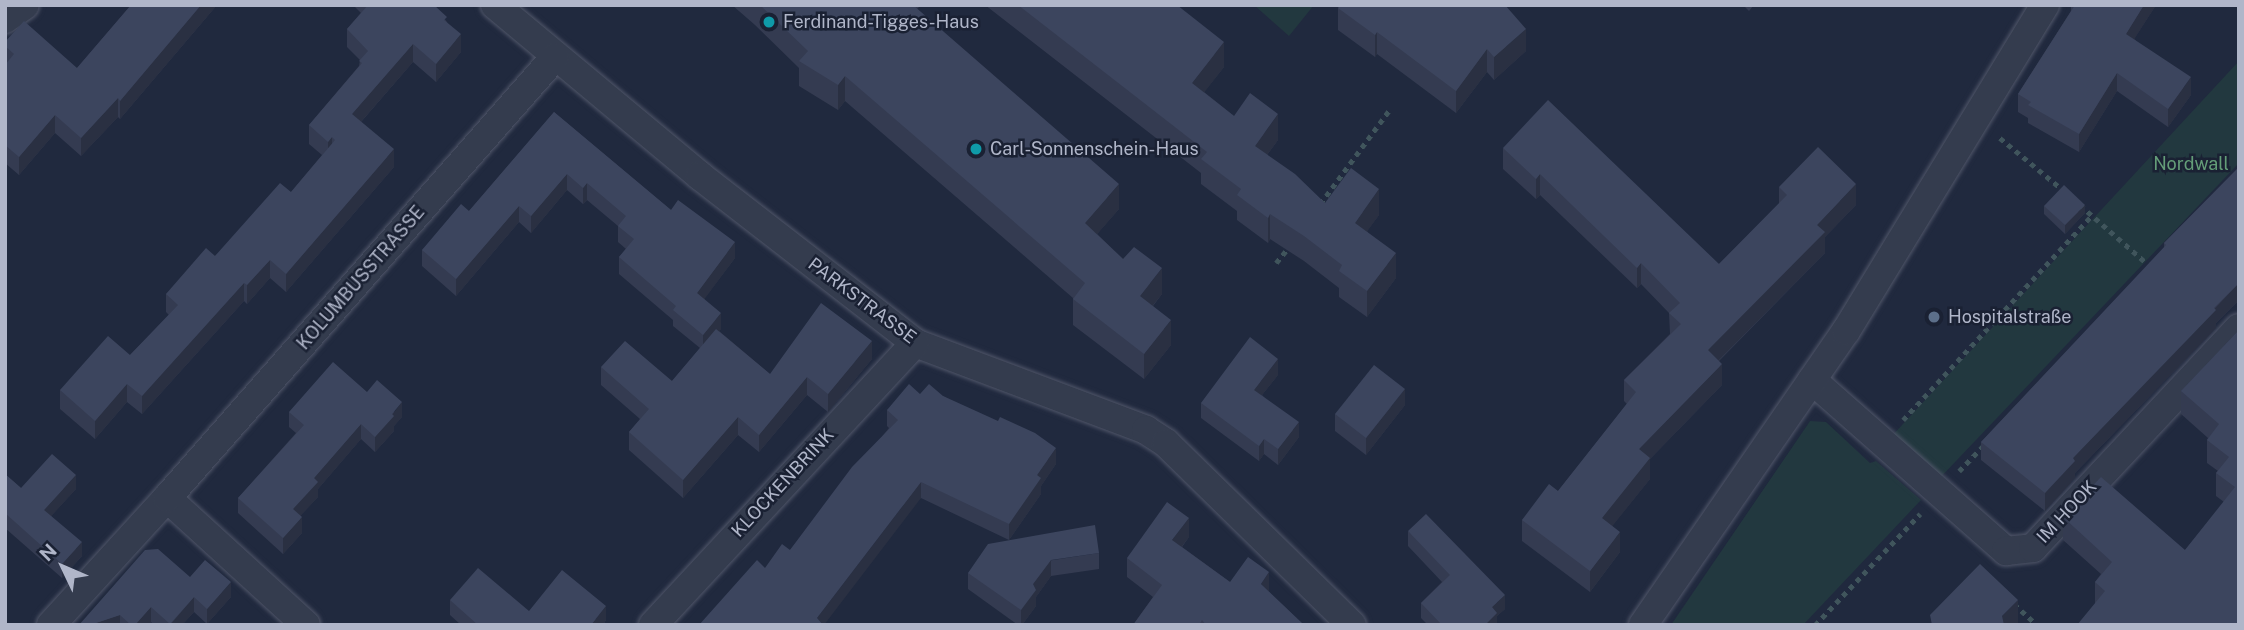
<!DOCTYPE html>
<html>
<head>
<meta charset="utf-8">
<style>
  body { margin:0 }
  #map { position:relative; width:2244px; height:630px; overflow:hidden; background:#20293e; font-family:"Public Sans",sans-serif }
  div>[style] { position:absolute }
  [style*='--x'] { left:calc(var(--x)*1px); top:calc(var(--y)*1px); width:calc(var(--w)*1px); rotate:calc(var(--a)*1deg) }
  .green>* { inset:0; background:#22383f }
  .path>* { height:4.5px; margin-top:-2.25px; transform-origin:0; background:repeating-linear-gradient(90deg,#40555c 0 5px,transparent 0 10px) }
  .roads { filter:drop-shadow(0 0 2px #505669) drop-shadow(0 0 2px #505669) }
  .street>* { height:28px; margin:-14px; padding:0 14px; transform-origin:14px; border-radius:14px; background:#343c4e }
  .wall>* { inset:0; background:#343b51 }
  .shaded-wall>* { inset:0; background:#2a3042 }
  .building>* { inset:0; background:#3c455e }
  .dots>* { width:19px; height:19px; translate:-50% -50%; box-sizing:border-box; border:4px solid #1a2133; border-radius:50% }
  span { translate:-50% -50%; white-space:nowrap; text-align:center; line-height:1.15; -webkit-text-stroke:5px #1a2133; paint-order:stroke }
  .poi-label { font-size:18px; color:#b0b6c9 }
  .left { translate:0 -50%; text-align:left }
  .park-label { font-size:18px; color:#649d78 }
  .street-label { font-size:18px; color:#b0b6c9 }
  .frame { position:absolute; inset:0; border:7px solid #b0b6c9; pointer-events:none }
  .north { position:absolute; left:28px; top:532px; width:70px; height:70px; -webkit-text-stroke:5px #1a2133; paint-order:stroke; rotate:314deg; font-size:19px; font-weight:700; line-height:28px; text-align:center; color:#b0b6c9 }
  .north::after { content:''; display:block; margin:auto; width:24px; height:32px; background:#b0b6c9; clip-path:polygon(50% 0,100% 100%,50% 72%,0 100%) }
</style>
</head>
<body>
<div id="map">
  <div class="green">
    <i style="clip-path:polygon(1254px 5px,1314px 5px,1289px 36px)"></i>
    <i style="clip-path:polygon(2239px 61px,2239px 163px,1938px 480px,1890px 438px)"></i>
    <i style="clip-path:polygon(1810px 421px,1826px 422px,1870px 463px,1876px 461px,1921px 500px,1803px 625px,1671px 625px)"></i>
  </div>
  <div class="path">
    <i style="--x:2000;--y:138;--w:82;--a:39.5"></i>
    <i style="--x:1320;--y:204;--w:118;--a:-53.6"></i>
    <i style="--x:2080;--y:205;--w:93;--a:41.1"></i>
    <i style="--x:1276;--y:263;--w:19;--a:-51"></i>
    <i style="--x:1903;--y:420;--w:279;--a:-47.3"></i>
    <i style="--x:1959;--y:471;--w:36;--a:-46"></i>
    <i style="--x:2014;--y:604;--w:31;--a:42"></i>
    <i style="--x:1815;--y:625;--w:153;--a:-46.6"></i>
  </div>
  <div class="roads">
    <div class="street">
      <i style="--x:495;--y:5;--w:267;--a:39.8"></i>
      <i style="--x:700;--y:176;--w:272;--a:37.8"></i>
      <i style="--x:915;--y:343;--w:247;--a:20.6"></i>
      <i style="--x:1146;--y:430;--w:24;--a:33"></i>
      <i style="--x:1166;--y:443;--w:260;--a:44.4"></i>
      <i style="--x:5;--y:19;--w:24;--a:-35"></i>
      <i style="--x:1812;--y:380;--w:259;--a:41.4"></i>
      <i style="--x:2006;--y:551;--w:27;--a:-6"></i>
      <i style="--x:2033;--y:548;--w:301;--a:-46.9"></i>
      <i style="--x:167;--y:498;--w:188;--a:42.4"></i>
      <i style="--x:51;--y:625;--w:172;--a:-47.6"></i>
      <i style="--x:167;--y:498;--w:587;--a:-48.66"></i>
      <i style="--x:653;--y:625;--w:385;--a:-47.1"></i>
      <i style="--x:1643;--y:625;--w:357;--a:-55.4"></i>
      <i style="--x:1846;--y:331;--w:382;--a:-58.6"></i>
    </div>
  </div>
  <div class="wall">
    <i style="clip-path:polygon(131px 5px,217px 5px,120px 119px,118px 117px,81px 156px,55px 133px,19px 175px,5px 163px,5px 42px,77px 68px)"></i>
    <i style="clip-path:polygon(353px 5px,434px 5px,447px 22px,461px 52px,436px 82px,413px 62px,361px 122px,394px 167px,286px 292px,270px 278px,247px 304px,244px 301px,142px 414px,127px 402px,95px 439px,60px 409px,60px 390px,130px 355px,169px 315px,166px 312px,166px 294px,215px 256px,291px 192px,322px 155px,309px 144px,309px 125px,359px 66px,360px 60px,347px 47px,347px 29px,361px 13px)"></i>
    <i style="clip-path:polygon(732px 5px,921px 5px,917px 9px,1119px 209px,1097px 234px,1123px 259px,1162px 294px,1153px 306px,1171px 345px,1144px 379px,1073px 325px,1073px 298px,845px 101px,838px 110px,799px 86px,799px 68px,755px 25px)"></i>
    <i style="clip-path:polygon(985px 5px,1177px 5px,1224px 67px,1204px 92px,1234px 116px,1278px 140px,1267px 155px,1325px 203px,1379px 215px,1367px 231px,1396px 278px,1367px 317px,1339px 297px,1339px 288px,1304px 261px,1270px 239px,1268px 243px,1237px 220px,1237px 211px,1201px 184px,1201px 173px)"></i>
    <i style="clip-path:polygon(1743px 5px,1754px 5px,1749px 11px)"></i>
    <i style="clip-path:polygon(2071px 5px,2156px 5px,2134px 39px,2191px 95px,2168px 127px,2117px 91px,2079px 152px,2028px 123px,2028px 118px,2018px 112px,2018px 94px,2071px 11px)"></i>
    <i style="clip-path:polygon(1338px 8px,1526px 51px,1494px 80px,1487px 72px,1456px 113px,1377px 54px,1375px 57px,1338px 30px)"></i>
    <i style="clip-path:polygon(554px 112px,671px 210px,735px 258px,704px 299px,721px 329px,719px 331px,770px 374px,872px 359px,828px 412px,807px 395px,759px 452px,738px 435px,683px 498px,629px 450px,629px 432px,640px 419px,601px 385px,601px 367px,672px 381px,700px 348px,673px 326px,673px 320px,619px 274px,619px 257px,626px 249px,618px 242px,618px 226px,587px 200px,583px 204px,567px 190px,531px 233px,519px 222px,456px 296px,422px 266px,422px 250px,469px 211px)"></i>
    <i style="clip-path:polygon(1503px 148px,1719px 264px,1779px 204px,1779px 187px,1856px 205px,1825px 237px,1825px 253px,1719px 361px,1722px 385px,1650px 459px,1650px 479px,1612px 526px,1620px 552px,1590px 592px,1522px 541px,1522px 520px,1558px 491px,1627px 404px,1624px 401px,1624px 380px,1670px 334px,1669px 313px,1641px 284px,1637px 288px,1540px 195px,1536px 199px,1503px 169px)"></i>
    <i style="clip-path:polygon(2239px 167px,2239px 300px,2216px 323px,2216px 328px,2075px 473px,2075px 478px,2045px 511px,1981px 460px,1981px 442px,2164px 248px,2164px 243px)"></i>
    <i style="clip-path:polygon(2044px 206px,2085px 213px,2065px 234px,2044px 214px)"></i>
    <i style="clip-path:polygon(2239px 330px,2239px 625px,2095px 604px,2095px 582px,2101px 574px,2063px 540px,2063px 517px,2185px 550px,2224px 502px,2216px 496px,2216px 473px,2218px 471px,2207px 463px,2207px 440px,2208px 438px,2181px 414px,2181px 391px)"></i>
    <i style="clip-path:polygon(1278px 375px,1262px 395px,1299px 437px,1278px 465px,1264px 454px,1259px 461px,1201px 418px,1201px 403px)"></i>
    <i style="clip-path:polygon(367px 392px,402px 417px,394px 426px,394px 431px,375px 452px,361px 439px,318px 489px,318px 497px,300px 516px,302px 533px,283px 554px,238px 513px,238px 498px,296px 433px,289px 427px,289px 412px)"></i>
    <i style="clip-path:polygon(920px 394px,943px 396px,1056px 464px,1041px 486px,1041px 494px,1009px 540px,921px 498px,765px 568px,790px 550px,889px 428px,887px 426px,887px 410px)"></i>
    <i style="clip-path:polygon(1405px 405px,1366px 455px,1335px 431px,1335px 414px)"></i>
    <i style="clip-path:polygon(5px 474px,21px 488px,76px 489px,51px 516px,82px 556px,62px 578px,5px 528px)"></i>
    <i style="clip-path:polygon(1408px 531px,1505px 609px,1497px 616px,1497px 625px,1428px 625px,1421px 618px,1421px 603px,1442px 582px,1408px 546px)"></i>
    <i style="clip-path:polygon(1189px 537px,1182px 547px,1230px 582px,1269px 592px,1304px 625px,1133px 625px,1153px 597px,1127px 577px,1127px 558px)"></i>
    <i style="clip-path:polygon(1099px 553px,1099px 569px,1051px 576px,1036px 597px,1036px 606px,1022px 625px,1018px 625px,968px 589px,968px 573px)"></i>
    <i style="clip-path:polygon(190px 577px,231px 597px,207px 624px,194px 612px,182px 625px,154px 625px,151px 622px,148px 625px,90px 625px)"></i>
    <i style="clip-path:polygon(450px 600px,529px 611px,606px 620px,603px 625px,461px 625px,450px 615px)"></i>
  </div>
  <div class="shaded-wall">
    <i style="clip-path:polygon(201px 5px,217px 5px,120px 119px,120px 101px)"></i>
    <i style="clip-path:polygon(2144px 5px,2156px 5px,2126px 52px,2126px 34px)"></i>
    <i style="clip-path:polygon(1526px 29px,1526px 51px,1494px 80px,1494px 57px)"></i>
    <i style="clip-path:polygon(1377px 32px,1377px 54px,1375px 57px,1375px 35px)"></i>
    <i style="clip-path:polygon(461px 34px,461px 52px,436px 82px,436px 64px)"></i>
    <i style="clip-path:polygon(1224px 42px,1224px 67px,1192px 108px,1192px 83px)"></i>
    <i style="clip-path:polygon(413px 44px,413px 62px,352px 132px,352px 114px)"></i>
    <i style="clip-path:polygon(1487px 49px,1487px 72px,1456px 113px,1456px 91px)"></i>
    <i style="clip-path:polygon(2117px 73px,2117px 91px,2079px 152px,2079px 134px)"></i>
    <i style="clip-path:polygon(845px 76px,845px 101px,838px 110px,838px 85px)"></i>
    <i style="clip-path:polygon(2191px 77px,2191px 95px,2168px 127px,2168px 109px)"></i>
    <i style="clip-path:polygon(118px 98px,118px 117px,81px 156px,81px 138px)"></i>
    <i style="clip-path:polygon(1278px 114px,1278px 140px,1255px 171px,1255px 146px)"></i>
    <i style="clip-path:polygon(55px 115px,55px 133px,19px 175px,19px 157px)"></i>
    <i style="clip-path:polygon(332px 137px,332px 155px,328px 160px,328px 142px)"></i>
    <i style="clip-path:polygon(394px 149px,394px 167px,286px 292px,286px 274px)"></i>
    <i style="clip-path:polygon(567px 174px,567px 190px,531px 233px,531px 216px)"></i>
    <i style="clip-path:polygon(1540px 174px,1540px 195px,1536px 199px,1536px 179px)"></i>
    <i style="clip-path:polygon(587px 183px,587px 200px,583px 204px,583px 188px)"></i>
    <i style="clip-path:polygon(1119px 184px,1119px 209px,1085px 248px,1085px 223px)"></i>
    <i style="clip-path:polygon(1856px 184px,1856px 205px,1825px 237px,1825px 253px,1708px 371px,1708px 350px,1817px 225px)"></i>
    <i style="clip-path:polygon(1379px 189px,1379px 215px,1355px 248px,1355px 223px)"></i>
    <i style="clip-path:polygon(2085px 205px,2085px 213px,2065px 234px,2065px 225px)"></i>
    <i style="clip-path:polygon(519px 206px,519px 222px,456px 296px,456px 279px)"></i>
    <i style="clip-path:polygon(1270px 214px,1270px 239px,1268px 243px,1268px 218px)"></i>
    <i style="clip-path:polygon(735px 242px,735px 258px,697px 309px,697px 293px)"></i>
    <i style="clip-path:polygon(1396px 253px,1396px 278px,1367px 317px,1367px 291px)"></i>
    <i style="clip-path:polygon(270px 260px,270px 278px,247px 304px,247px 285px)"></i>
    <i style="clip-path:polygon(1641px 263px,1641px 284px,1637px 288px,1637px 268px)"></i>
    <i style="clip-path:polygon(1162px 268px,1162px 294px,1140px 321px,1140px 296px)"></i>
    <i style="clip-path:polygon(244px 283px,244px 301px,142px 414px,142px 396px)"></i>
    <i style="clip-path:polygon(2239px 283px,2239px 300px,2216px 323px,2216px 328px,2075px 473px,2075px 478px,2045px 511px,2045px 493px,2073px 458px)"></i>
    <i style="clip-path:polygon(721px 313px,721px 329px,703px 351px,703px 335px)"></i>
    <i style="clip-path:polygon(1171px 320px,1171px 345px,1144px 379px,1144px 354px)"></i>
    <i style="clip-path:polygon(872px 341px,872px 359px,828px 412px,828px 394px)"></i>
    <i style="clip-path:polygon(1278px 359px,1278px 375px,1254px 405px,1254px 390px)"></i>
    <i style="clip-path:polygon(1722px 364px,1722px 385px,1650px 459px,1650px 479px,1602px 539px,1602px 518px,1639px 449px)"></i>
    <i style="clip-path:polygon(807px 377px,807px 395px,759px 452px,759px 435px)"></i>
    <i style="clip-path:polygon(127px 384px,127px 402px,95px 439px,95px 421px)"></i>
    <i style="clip-path:polygon(1405px 389px,1405px 405px,1366px 455px,1366px 438px)"></i>
    <i style="clip-path:polygon(402px 402px,402px 417px,394px 426px,394px 431px,375px 452px,375px 437px)"></i>
    <i style="clip-path:polygon(738px 417px,738px 435px,683px 498px,683px 480px)"></i>
    <i style="clip-path:polygon(1299px 422px,1299px 437px,1278px 465px,1278px 449px)"></i>
    <i style="clip-path:polygon(361px 424px,361px 439px,318px 489px,318px 497px,293px 524px,293px 509px,314px 478px)"></i>
    <i style="clip-path:polygon(1264px 439px,1264px 454px,1259px 461px,1259px 446px)"></i>
    <i style="clip-path:polygon(1056px 448px,1056px 464px,1041px 486px,1041px 494px,1009px 540px,1009px 524px,1037px 475px)"></i>
    <i style="clip-path:polygon(76px 475px,76px 489px,44px 524px,44px 510px)"></i>
    <i style="clip-path:polygon(921px 482px,921px 498px,824px 625px,817px 625px,817px 618px)"></i>
    <i style="clip-path:polygon(302px 517px,302px 533px,283px 554px,283px 538px)"></i>
    <i style="clip-path:polygon(1189px 518px,1189px 537px,1172px 559px,1172px 540px)"></i>
    <i style="clip-path:polygon(1620px 532px,1620px 552px,1590px 592px,1590px 571px)"></i>
    <i style="clip-path:polygon(82px 542px,82px 556px,62px 578px,62px 564px)"></i>
    <i style="clip-path:polygon(1051px 560px,1051px 576px,1036px 597px,1036px 606px,1022px 625px,1021px 625px,1021px 610px,1033px 584px)"></i>
    <i style="clip-path:polygon(1269px 572px,1269px 592px,1261px 584px)"></i>
    <i style="clip-path:polygon(231px 582px,231px 597px,207px 624px,207px 609px)"></i>
    <i style="clip-path:polygon(1505px 595px,1505px 609px,1497px 616px,1497px 625px,1485px 625px,1492px 607px)"></i>
    <i style="clip-path:polygon(194px 597px,194px 612px,182px 625px,170px 625px)"></i>
    <i style="clip-path:polygon(2018px 600px,2018px 623px,2016px 625px,2002px 625px,2002px 616px)"></i>
    <i style="clip-path:polygon(606px 606px,606px 620px,603px 625px,591px 625px)"></i>
    <i style="clip-path:polygon(151px 607px,151px 622px,148px 625px,135px 625px)"></i>
    <i style="clip-path:polygon(120px 615px,120px 625px,90px 625px)"></i>
  </div>
  <div class="building">
    <i style="clip-path:polygon(131px 5px,201px 5px,120px 101px,118px 98px,81px 138px,55px 115px,19px 157px,5px 145px,5px 65px,14px 54px,5px 46px,5px 42px,24px 21px,77px 68px)"></i>
    <i style="clip-path:polygon(368px 5px,434px 5px,447px 17px,444px 20px,461px 34px,436px 64px,413px 44px,352px 114px,394px 149px,286px 274px,270px 260px,247px 285px,244px 283px,142px 396px,127px 384px,95px 421px,60px 390px,108px 336px,130px 355px,178px 305px,166px 294px,206px 248px,215px 256px,280px 183px,291px 192px,335px 140px,332px 137px,328px 142px,309px 125px,362px 63px,359px 61px,368px 51px,347px 29px)"></i>
    <i style="clip-path:polygon(760px 5px,913px 5px,1119px 184px,1085px 223px,1123px 259px,1134px 247px,1162px 268px,1140px 296px,1171px 320px,1144px 354px,1073px 299px,1085px 283px,845px 76px,838px 85px,799px 61px,808px 51px)"></i>
    <i style="clip-path:polygon(1018px 5px,1177px 5px,1224px 42px,1192px 83px,1234px 116px,1250px 93px,1278px 114px,1255px 146px,1295px 174px,1325px 203px,1351px 168px,1379px 189px,1355px 223px,1396px 253px,1367px 291px,1339px 271px,1342px 265px,1304px 236px,1270px 214px,1268px 218px,1237px 195px,1241px 189px,1201px 159px,1207px 152px)"></i>
    <i style="clip-path:polygon(1340px 5px,1505px 5px,1526px 29px,1494px 57px,1487px 49px,1456px 91px,1377px 32px,1375px 35px,1338px 8px)"></i>
    <i style="clip-path:polygon(2075px 5px,2144px 5px,2126px 34px,2191px 77px,2168px 109px,2117px 73px,2079px 134px,2028px 105px,2031px 102px,2018px 94px)"></i>
    <i style="clip-path:polygon(1548px 100px,1719px 264px,1787px 195px,1779px 187px,1818px 147px,1856px 184px,1817px 225px,1825px 232px,1708px 350px,1722px 364px,1639px 449px,1650px 458px,1602px 518px,1620px 532px,1590px 571px,1522px 520px,1549px 484px,1558px 491px,1636px 392px,1624px 380px,1681px 324px,1669px 313px,1680px 303px,1641px 263px,1637px 268px,1540px 174px,1536px 179px,1503px 148px)"></i>
    <i style="clip-path:polygon(554px 112px,671px 210px,678px 200px,735px 242px,697px 293px,721px 313px,703px 335px,673px 310px,676px 306px,619px 257px,634px 239px,618px 226px,626px 216px,587px 183px,583px 188px,567px 174px,531px 216px,519px 206px,456px 279px,422px 250px,461px 204px,469px 211px)"></i>
    <i style="clip-path:polygon(2239px 167px,2239px 283px,2214px 308px,2216px 310px,2073px 458px,2075px 461px,2045px 493px,1981px 442px,2166px 245px,2164px 243px)"></i>
    <i style="clip-path:polygon(2064px 185px,2085px 205px,2065px 225px,2044px 206px)"></i>
    <i style="clip-path:polygon(821px 303px,872px 341px,828px 394px,807px 377px,759px 435px,738px 417px,683px 480px,629px 432px,649px 409px,601px 367px,625px 341px,672px 381px,716px 329px,770px 374px)"></i>
    <i style="clip-path:polygon(2239px 330px,2239px 625px,2077px 625px,2105px 591px,2095px 582px,2112px 562px,2063px 517px,2101px 477px,2185px 550px,2235px 487px,2216px 473px,2229px 457px,2207px 440px,2219px 424px,2181px 391px)"></i>
    <i style="clip-path:polygon(1250px 337px,1278px 359px,1254px 390px,1299px 422px,1278px 449px,1264px 439px,1259px 446px,1201px 403px)"></i>
    <i style="clip-path:polygon(333px 362px,367px 392px,377px 380px,402px 402px,392px 414px,394px 416px,375px 437px,361px 424px,314px 478px,318px 482px,293px 509px,302px 517px,283px 538px,238px 498px,304px 425px,289px 412px)"></i>
    <i style="clip-path:polygon(1374px 365px,1405px 389px,1366px 438px,1335px 414px)"></i>
    <i style="clip-path:polygon(909px 384px,920px 394px,929px 384px,943px 396px,998px 421px,1000px 417px,1035px 433px,1056px 448px,1037px 475px,1041px 478px,1009px 524px,921px 482px,817px 618px,823px 625px,699px 625px,757px 560px,765px 568px,782px 544px,790px 550px,852px 467px,898px 420px,887px 410px)"></i>
    <i style="clip-path:polygon(52px 454px,76px 475px,44px 510px,82px 542px,62px 564px,5px 513px,5px 474px,21px 488px)"></i>
    <i style="clip-path:polygon(1167px 502px,1189px 518px,1172px 540px,1230px 582px,1248px 557px,1269px 572px,1261px 584px,1304px 625px,1206px 625px,1202px 620px,1199px 625px,1133px 625px,1162px 585px,1127px 558px)"></i>
    <i style="clip-path:polygon(1426px 514px,1505px 595px,1492px 607px,1497px 613px,1485px 625px,1442px 625px,1421px 603px,1450px 575px,1408px 531px)"></i>
    <i style="clip-path:polygon(1095px 525px,1099px 553px,1051px 560px,1033px 584px,1036px 590px,1021px 610px,968px 573px,988px 544px)"></i>
    <i style="clip-path:polygon(158px 549px,190px 577px,205px 560px,231px 582px,207px 609px,194px 597px,170px 624px,151px 607px,135px 625px,131px 625px,120px 615px,90px 625px,79px 625px,145px 550px)"></i>
    <i style="clip-path:polygon(1980px 564px,2018px 600px,2002px 616px,2004px 625px,1932px 625px,1930px 615px)"></i>
    <i style="clip-path:polygon(478px 568px,529px 611px,562px 570px,606px 606px,591px 625px,478px 625px,450px 600px)"></i>
  </div>
  <div class="dots">
    <i style="left:769px;top:22px;background:#0f9aa8"></i>
    <i style="left:976px;top:149px;background:#0f9aa8"></i>
    <i style="left:1934px;top:317px;background:#5c6f8a"></i>
  </div>
  <div class="poi-label">
    <span class="left" style="left:783px;top:22px">Ferdinand-Tigges-Haus</span>
    <span class="left" style="left:990px;top:149px">Carl-Sonnenschein-Haus</span>
    <span class="left" style="left:1948px;top:317px">Hospitalstraße</span>
  </div>
  <div class="park-label">
    <span style="left:2191px;top:164px">Nordwall</span>
  </div>
  <div class="street-label">
    <span style="left:361px;top:278px;rotate:-49deg">KOLUMBUSSTRASSE</span>
    <span style="left:862px;top:301px;rotate:37deg">PARKSTRASSE</span>
    <span style="left:783px;top:483px;rotate:-47deg">KLOCKENBRINK</span>
    <span style="left:2067px;top:512px;rotate:-47deg">IM HOOK</span>
  </div>
  <div class="frame"></div>
  <div class="north">N</div>
</div>
</body>
</html>
